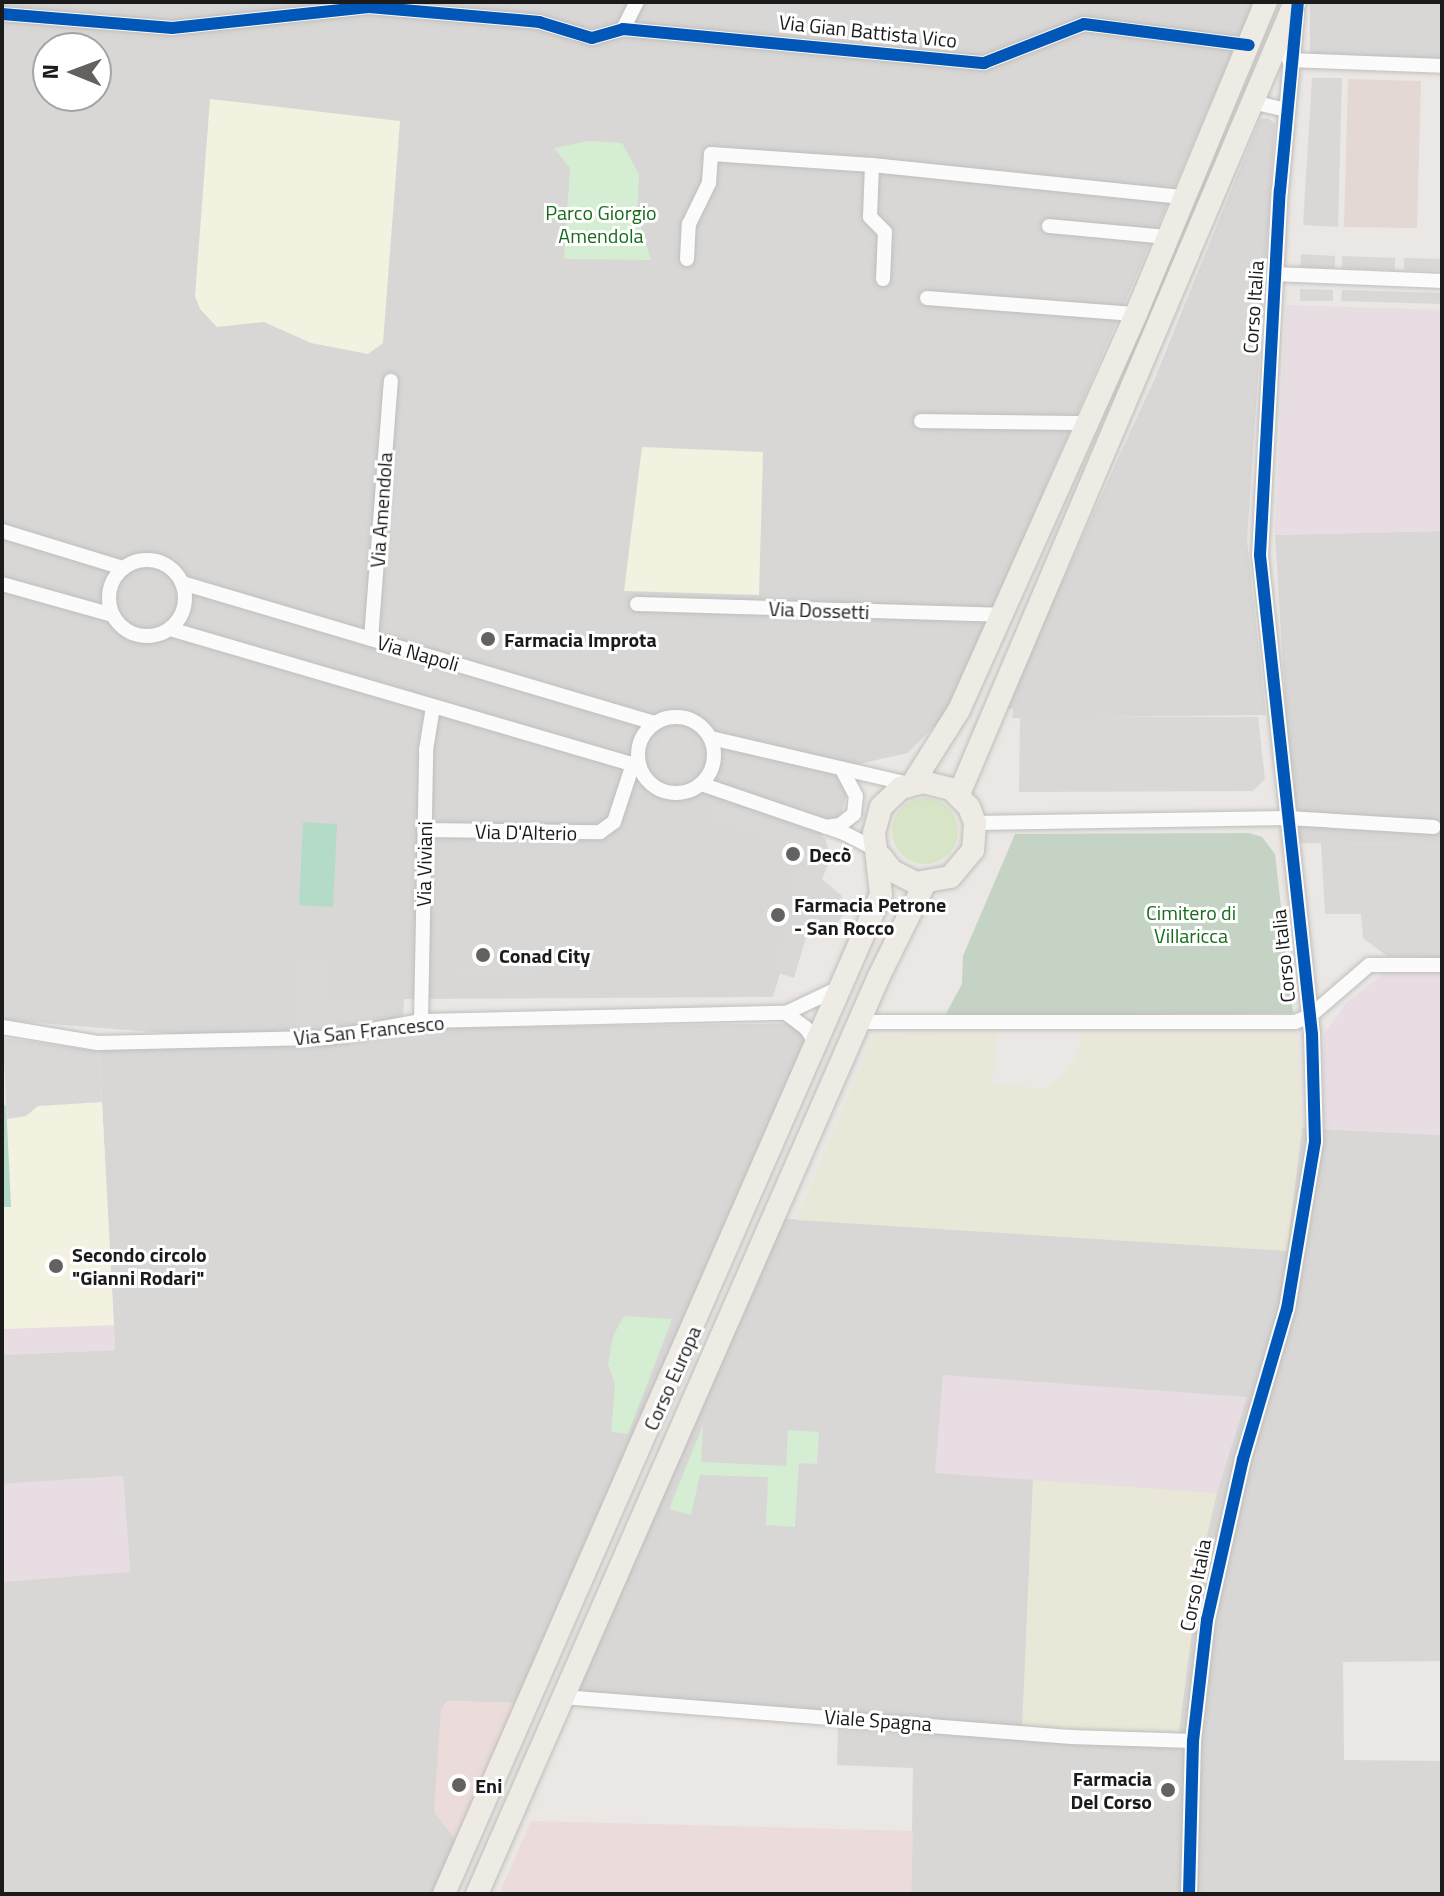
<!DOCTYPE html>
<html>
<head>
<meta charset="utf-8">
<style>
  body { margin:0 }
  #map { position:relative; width:1444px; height:1896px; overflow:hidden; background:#eae7e4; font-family:"Titillium Web",sans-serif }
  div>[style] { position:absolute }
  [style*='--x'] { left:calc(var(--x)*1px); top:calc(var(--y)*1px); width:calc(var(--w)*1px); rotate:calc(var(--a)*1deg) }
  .residential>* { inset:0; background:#d9d7d5 }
  .commercial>* { inset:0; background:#ebdcdb }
  .industrial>* { inset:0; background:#e7dde3 }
  .education>* { inset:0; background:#f3f1e0 }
  .military>* { inset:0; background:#e3d8d4 }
  .farmland>* { inset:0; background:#e9e8d8 }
  .grass>* { inset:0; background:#d8e4c6 }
  .round { border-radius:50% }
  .cemetery>* { inset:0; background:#c5d3c4 }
  .park>* { inset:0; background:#d5edd2 }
  .pitch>* { inset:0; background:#b4dbc8 }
  .parking>* { inset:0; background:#dad8d7 }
  .roads { filter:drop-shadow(0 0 2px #bfbebc) drop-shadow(0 0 2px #bfbebc) }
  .minor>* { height:14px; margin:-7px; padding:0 7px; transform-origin:7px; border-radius:7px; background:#fcfbfb }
  .minor>.ring { margin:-7px; padding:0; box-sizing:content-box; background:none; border:14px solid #fcfbfb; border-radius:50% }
  .tertiary>* { height:16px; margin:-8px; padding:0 8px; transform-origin:8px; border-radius:8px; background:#fcfbfb }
  .primary>* { height:22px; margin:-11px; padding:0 11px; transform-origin:11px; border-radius:11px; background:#eeeae4 }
  .cycleway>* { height:12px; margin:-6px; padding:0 6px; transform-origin:6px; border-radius:6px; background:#0057b8 }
  .dots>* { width:22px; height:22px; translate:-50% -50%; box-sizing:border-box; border:4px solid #fff; border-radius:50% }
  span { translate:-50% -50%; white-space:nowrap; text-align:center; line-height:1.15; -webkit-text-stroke:6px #fff; paint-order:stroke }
  .street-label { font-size:20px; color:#1b1b1b }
  .park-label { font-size:20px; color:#176b1a }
  .poi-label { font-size:20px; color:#1b1b1b; font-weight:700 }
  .left { translate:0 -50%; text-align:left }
  .right { translate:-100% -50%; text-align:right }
  .frame { position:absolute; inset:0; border:4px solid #1b1b1b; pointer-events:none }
  .north { position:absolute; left:32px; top:32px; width:80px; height:80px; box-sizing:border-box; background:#fff; border:2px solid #a4a4a4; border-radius:50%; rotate:271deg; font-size:22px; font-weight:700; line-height:32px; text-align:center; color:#1b1b1b }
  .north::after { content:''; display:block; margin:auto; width:28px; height:36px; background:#636261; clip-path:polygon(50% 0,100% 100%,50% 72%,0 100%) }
</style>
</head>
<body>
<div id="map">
  <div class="residential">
    <i style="clip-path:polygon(evenodd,2px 2px,1254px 2px,950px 710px,908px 753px,854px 765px,842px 812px,821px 836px,773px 997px,404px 999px,403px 1022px,318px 1033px,178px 1034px,2px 1020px,2px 2px,48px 48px,96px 48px,96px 96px,48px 96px,48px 48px)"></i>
    <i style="clip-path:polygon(1310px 2px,1442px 2px,1442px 59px,1310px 56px)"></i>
    <i style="clip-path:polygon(1268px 118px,1275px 124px,1247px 541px,1266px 715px,1012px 718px,1013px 709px,1004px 708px,1155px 378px,1260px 119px)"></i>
    <i style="clip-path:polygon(1442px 531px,1442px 844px,1294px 843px,1275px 535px)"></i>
    <i style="clip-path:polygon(824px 1023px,515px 1703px,447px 1701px,458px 1843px,433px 1894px,2px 1894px,2px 1582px,130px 1571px,123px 1476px,2px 1484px,2px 1355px,115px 1350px,99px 1046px,330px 1045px,421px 1028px)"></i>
    <i style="clip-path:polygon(1302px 1128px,1442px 1135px,1442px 1661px,1343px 1662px,1344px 1760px,1442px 1761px,1442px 1894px,911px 1894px,913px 1768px,837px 1765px,838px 1725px,567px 1703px,776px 1218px,1286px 1250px)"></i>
  </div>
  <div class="commercial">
    <i style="clip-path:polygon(447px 1701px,515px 1703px,458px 1843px,434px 1812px,441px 1709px)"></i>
    <i style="clip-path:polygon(531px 1821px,913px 1831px,911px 1894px,499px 1894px)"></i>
  </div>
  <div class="industrial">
    <i style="clip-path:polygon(1286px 305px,1442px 310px,1442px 531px,1275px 535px)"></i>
    <i style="clip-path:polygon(1387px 971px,1442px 972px,1442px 1135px,1323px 1129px,1324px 1034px,1347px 1002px)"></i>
    <i style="clip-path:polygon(114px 1325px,115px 1350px,2px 1355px,2px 1329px)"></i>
    <i style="clip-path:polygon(943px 1375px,1247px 1397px,1217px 1493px,935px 1473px)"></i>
    <i style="clip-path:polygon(123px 1476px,130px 1572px,2px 1582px,2px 1484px)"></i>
  </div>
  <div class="education">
    <i style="clip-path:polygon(210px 99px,400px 121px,383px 343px,368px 354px,311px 343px,264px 322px,217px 327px,200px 309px,195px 296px)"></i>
    <i style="clip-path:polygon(642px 447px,763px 452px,759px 595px,624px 591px)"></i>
    <i style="clip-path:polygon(102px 1102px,114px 1325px,2px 1329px,2px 1207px,11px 1206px,7px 1119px,26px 1116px,38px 1106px)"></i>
  </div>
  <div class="military">
    <i style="clip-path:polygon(1348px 79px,1421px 81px,1417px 228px,1344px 227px)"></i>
  </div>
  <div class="farmland">
    <i style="clip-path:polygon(1083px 1027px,1296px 1030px,1302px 1128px,1287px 1251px,796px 1220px,873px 1037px,997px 1029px,992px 1084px,1048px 1089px,1078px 1056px)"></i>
    <i style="clip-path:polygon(1033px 1480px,1217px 1493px,1201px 1562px,1179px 1732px,1157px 1737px,1022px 1726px)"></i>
  </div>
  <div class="grass">
    <i class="round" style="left:892px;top:798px;width:66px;height:66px"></i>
  </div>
  <div class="cemetery">
    <i style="clip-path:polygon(1249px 833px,1262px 837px,1275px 854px,1293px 1013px,944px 1017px,962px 984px,963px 956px,1015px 834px)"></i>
  </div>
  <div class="park">
    <i style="clip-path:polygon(589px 141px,622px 143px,639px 174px,637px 216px,651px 260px,564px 259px,570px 168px,554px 148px)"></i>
    <i style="clip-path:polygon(624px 1316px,672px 1319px,628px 1434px,611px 1432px,615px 1384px,608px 1364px,613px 1336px)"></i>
    <i style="clip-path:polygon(703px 1425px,701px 1462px,786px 1466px,788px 1430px,819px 1432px,817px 1464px,799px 1463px,795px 1527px,766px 1525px,768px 1477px,700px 1475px,691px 1515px,669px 1509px)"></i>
  </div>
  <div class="pitch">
    <i style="clip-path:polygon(303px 822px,337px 824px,333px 907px,299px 905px)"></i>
    <i style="clip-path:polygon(6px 1105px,11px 1207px,2px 1207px,2px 1106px)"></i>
  </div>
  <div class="parking">
    <i style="clip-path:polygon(1312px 78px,1342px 78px,1338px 227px,1303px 225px)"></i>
    <i style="clip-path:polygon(1301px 254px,1335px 256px,1335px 268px,1300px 267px)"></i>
    <i style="clip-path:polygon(1342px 256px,1395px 258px,1395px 270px,1342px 268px)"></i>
    <i style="clip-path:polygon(1404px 258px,1442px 259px,1442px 271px,1404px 270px)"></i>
    <i style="clip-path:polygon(1300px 289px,1333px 290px,1333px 301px,1300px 301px)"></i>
    <i style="clip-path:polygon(1342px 290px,1442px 293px,1442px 304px,1341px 301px)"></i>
    <i style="clip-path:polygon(1020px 717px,1258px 717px,1265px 779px,1253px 791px,1019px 792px)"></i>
    <i style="clip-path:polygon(715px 804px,825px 838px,831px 858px,822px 879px,842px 896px,843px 915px,835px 926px,808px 931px,794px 978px,772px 971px,791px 918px,787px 915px,803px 849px,712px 819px)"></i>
    <i style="clip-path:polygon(1321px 843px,1442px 844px,1442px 958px,1387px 956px,1363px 938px,1361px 914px,1325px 914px)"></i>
    <i style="clip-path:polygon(299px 961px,329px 961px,328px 995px,334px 1002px,402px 1003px,402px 1021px,297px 1029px)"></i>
    <i style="clip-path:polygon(452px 965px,531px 969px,537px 976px,456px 973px)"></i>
    <i style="clip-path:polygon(3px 1038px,99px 1051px,102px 1102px,38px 1106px,26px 1116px,7px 1119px)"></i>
  </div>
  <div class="roads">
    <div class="minor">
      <i style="--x:2;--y:14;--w:171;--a:4.7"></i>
      <i style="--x:172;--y:28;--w:198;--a:-6.1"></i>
      <i style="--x:369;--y:7;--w:171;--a:5"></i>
      <i style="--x:539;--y:22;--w:55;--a:16.8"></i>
      <i style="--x:592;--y:38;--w:32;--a:-16"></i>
      <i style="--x:623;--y:29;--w:363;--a:5.4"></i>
      <i style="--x:984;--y:63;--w:107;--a:-21.3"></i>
      <i style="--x:1084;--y:24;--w:166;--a:7.3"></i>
      <i style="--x:623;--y:29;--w:30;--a:-63"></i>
      <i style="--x:1289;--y:60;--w:153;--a:2.2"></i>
      <i style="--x:1252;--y:102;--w:35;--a:13"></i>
      <i style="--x:1049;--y:226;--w:120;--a:5.3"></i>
      <i style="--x:687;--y:259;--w:35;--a:-87"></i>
      <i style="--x:689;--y:224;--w:46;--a:-64"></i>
      <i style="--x:709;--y:183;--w:29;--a:-86"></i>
      <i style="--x:711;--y:154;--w:161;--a:3.9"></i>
      <i style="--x:1275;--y:274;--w:167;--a:2.4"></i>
      <i style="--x:883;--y:279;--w:47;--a:-87.6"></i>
      <i style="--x:885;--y:232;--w:21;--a:-135"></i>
      <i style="--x:870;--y:217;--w:52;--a:-87.8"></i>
      <i style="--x:872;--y:165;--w:314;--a:5.9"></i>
      <i style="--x:927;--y:298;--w:210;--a:4.4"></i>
      <i style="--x:921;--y:421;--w:167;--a:0.7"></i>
      <i style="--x:2;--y:531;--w:127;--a:17"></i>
      <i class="ring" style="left:109px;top:560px;width:62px;height:62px"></i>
      <i style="--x:182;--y:583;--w:492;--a:16.5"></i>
      <i style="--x:2;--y:584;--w:114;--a:15.7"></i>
      <i style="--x:637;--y:604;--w:364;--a:1.7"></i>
      <i style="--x:170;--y:629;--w:489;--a:16.3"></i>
      <i style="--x:371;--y:639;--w:259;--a:-85.6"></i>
      <i class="ring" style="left:638px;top:717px;width:62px;height:62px"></i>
      <i style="--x:711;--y:738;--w:202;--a:13.1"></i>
      <i style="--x:701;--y:784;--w:151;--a:18.9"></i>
      <i style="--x:844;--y:833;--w:38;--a:27"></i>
      <i style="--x:975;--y:823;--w:313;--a:-0.9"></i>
      <i style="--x:1288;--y:818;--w:146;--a:3.5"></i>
      <i style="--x:826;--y:827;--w:14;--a:-8"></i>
      <i style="--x:840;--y:825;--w:18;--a:-38"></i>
      <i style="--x:854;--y:814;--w:18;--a:-84"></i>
      <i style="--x:856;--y:796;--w:26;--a:-118"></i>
      <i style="--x:424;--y:830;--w:176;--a:0.7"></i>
      <i style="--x:600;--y:832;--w:17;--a:-36"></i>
      <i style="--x:614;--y:822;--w:58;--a:-71.9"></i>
      <i style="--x:786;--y:1013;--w:25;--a:37"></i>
      <i style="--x:806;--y:1028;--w:20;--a:57"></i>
      <i style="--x:861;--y:1018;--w:10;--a:24"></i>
      <i style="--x:870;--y:1022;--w:425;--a:0"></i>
      <i style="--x:1295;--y:1022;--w:16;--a:-22"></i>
      <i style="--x:1310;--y:1016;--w:78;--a:-40.8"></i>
      <i style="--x:1369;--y:965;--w:73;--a:0"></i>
      <i style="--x:421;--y:1021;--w:271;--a:-88.9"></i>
      <i style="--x:426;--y:750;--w:44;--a:-80.8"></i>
      <i style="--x:2;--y:1027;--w:97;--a:9.5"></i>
      <i style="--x:98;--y:1043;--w:229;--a:-1.3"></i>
      <i style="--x:327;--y:1038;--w:96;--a:-10.3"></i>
      <i style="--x:421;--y:1021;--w:365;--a:-1.3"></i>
      <i style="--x:786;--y:1013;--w:61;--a:-25.3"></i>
      <i style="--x:563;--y:1697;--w:510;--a:4.5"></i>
      <i style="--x:1071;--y:1737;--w:122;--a:1.9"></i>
    </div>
    <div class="tertiary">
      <i style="--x:1189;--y:1894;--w:153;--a:-88.5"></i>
      <i style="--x:1193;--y:1741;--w:122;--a:-83.4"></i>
      <i style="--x:1207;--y:1620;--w:165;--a:-77.4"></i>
      <i style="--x:1243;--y:1459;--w:156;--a:-73.7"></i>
      <i style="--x:1287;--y:1309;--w:170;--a:-80.5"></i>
      <i style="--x:1315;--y:1141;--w:107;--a:-91.6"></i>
      <i style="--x:1312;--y:1034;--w:482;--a:-96.2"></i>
      <i style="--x:1260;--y:555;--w:365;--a:-86.9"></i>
      <i style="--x:1280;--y:191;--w:178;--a:-84.8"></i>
    </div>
    <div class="primary">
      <i style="--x:913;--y:783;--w:86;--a:-57.8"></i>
      <i style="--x:959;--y:710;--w:434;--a:-65.9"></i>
      <i style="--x:1136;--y:314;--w:338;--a:-67.4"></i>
      <i style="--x:959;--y:794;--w:860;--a:-67.01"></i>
      <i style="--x:444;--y:1894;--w:1091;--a:-66.39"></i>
      <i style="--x:881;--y:894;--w:61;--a:-96.5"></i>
      <i style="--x:874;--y:833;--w:27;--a:-75"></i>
      <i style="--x:881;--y:807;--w:28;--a:-44"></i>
      <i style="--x:901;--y:788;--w:23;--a:-15"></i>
      <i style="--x:923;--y:782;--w:29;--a:14"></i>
      <i style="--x:951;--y:789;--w:25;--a:45"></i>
      <i style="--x:969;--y:807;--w:17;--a:69"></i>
      <i style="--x:975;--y:823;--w:27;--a:94"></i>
      <i style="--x:973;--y:850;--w:35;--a:130"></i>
      <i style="--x:950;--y:877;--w:35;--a:170"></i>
      <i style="--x:916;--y:883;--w:27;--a:-153"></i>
      <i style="--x:892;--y:871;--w:18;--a:-128"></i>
      <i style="--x:477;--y:1894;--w:1002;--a:-66.35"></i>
      <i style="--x:879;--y:976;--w:104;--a:-63.7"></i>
    </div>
  </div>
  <div class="cycleway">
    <i style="--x:2;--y:14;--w:171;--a:4.7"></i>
    <i style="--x:172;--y:28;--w:198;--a:-6.1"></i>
    <i style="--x:369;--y:7;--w:171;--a:5"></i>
    <i style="--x:539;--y:22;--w:55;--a:16.8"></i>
    <i style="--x:592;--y:38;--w:32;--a:-16"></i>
    <i style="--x:623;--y:29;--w:363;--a:5.4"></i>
    <i style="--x:984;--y:63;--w:107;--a:-21.3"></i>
    <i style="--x:1084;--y:24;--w:166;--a:7.3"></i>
    <i style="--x:1189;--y:1894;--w:153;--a:-88.5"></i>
    <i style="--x:1193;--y:1741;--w:122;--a:-83.4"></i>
    <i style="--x:1207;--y:1620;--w:165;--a:-77.4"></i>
    <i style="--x:1243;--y:1459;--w:156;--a:-73.7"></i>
    <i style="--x:1287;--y:1309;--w:170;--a:-80.5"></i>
    <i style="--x:1315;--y:1141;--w:107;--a:-91.6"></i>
    <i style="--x:1312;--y:1034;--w:482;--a:-96.2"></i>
    <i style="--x:1260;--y:555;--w:365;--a:-86.9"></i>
    <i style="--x:1280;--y:191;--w:190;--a:-84.6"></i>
  </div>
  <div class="dots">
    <i style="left:488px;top:639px;background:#636261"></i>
    <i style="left:793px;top:854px;background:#636261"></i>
    <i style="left:778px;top:915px;background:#636261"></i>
    <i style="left:483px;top:955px;background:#636261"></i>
    <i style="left:56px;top:1266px;background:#636261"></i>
    <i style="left:459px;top:1785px;background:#636261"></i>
    <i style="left:1168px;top:1790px;background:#636261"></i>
  </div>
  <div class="street-label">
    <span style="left:868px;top:31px;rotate:6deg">Via Gian Battista Vico</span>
    <span style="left:1253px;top:307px;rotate:-86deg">Corso Italia</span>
    <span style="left:381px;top:510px;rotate:-86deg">Via Amendola</span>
    <span style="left:819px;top:610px;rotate:2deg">Via Dossetti</span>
    <span style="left:418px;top:653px;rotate:16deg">Via Napoli</span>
    <span style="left:526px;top:832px;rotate:1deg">Via D'Alterio</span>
    <span style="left:424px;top:864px;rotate:-89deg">Via Viviani</span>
    <span style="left:1283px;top:956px;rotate:-96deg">Corso Italia</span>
    <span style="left:369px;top:1030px;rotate:-6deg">Via San Francesco</span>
    <span style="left:672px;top:1378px;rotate:-66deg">Corso Europa</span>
    <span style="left:1195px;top:1585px;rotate:-79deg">Corso Italia</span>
    <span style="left:878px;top:1720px;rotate:4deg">Viale Spagna</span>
  </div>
  <div class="park-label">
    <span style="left:601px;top:224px">Parco Giorgio<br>Amendola</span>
    <span style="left:1191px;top:924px">Cimitero di<br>Villaricca</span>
  </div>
  <div class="poi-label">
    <span class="left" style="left:504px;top:639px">Farmacia Improta</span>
    <span class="left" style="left:809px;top:854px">Decò</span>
    <span class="left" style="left:794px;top:916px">Farmacia Petrone<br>- San Rocco</span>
    <span class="left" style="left:499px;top:955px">Conad City</span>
    <span class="left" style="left:72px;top:1266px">Secondo circolo<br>"Gianni Rodari"</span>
    <span class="right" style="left:1152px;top:1790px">Farmacia<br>Del Corso</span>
    <span class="left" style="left:475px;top:1785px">Eni</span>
  </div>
  <div class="frame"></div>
  <div class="north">N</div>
</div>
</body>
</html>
